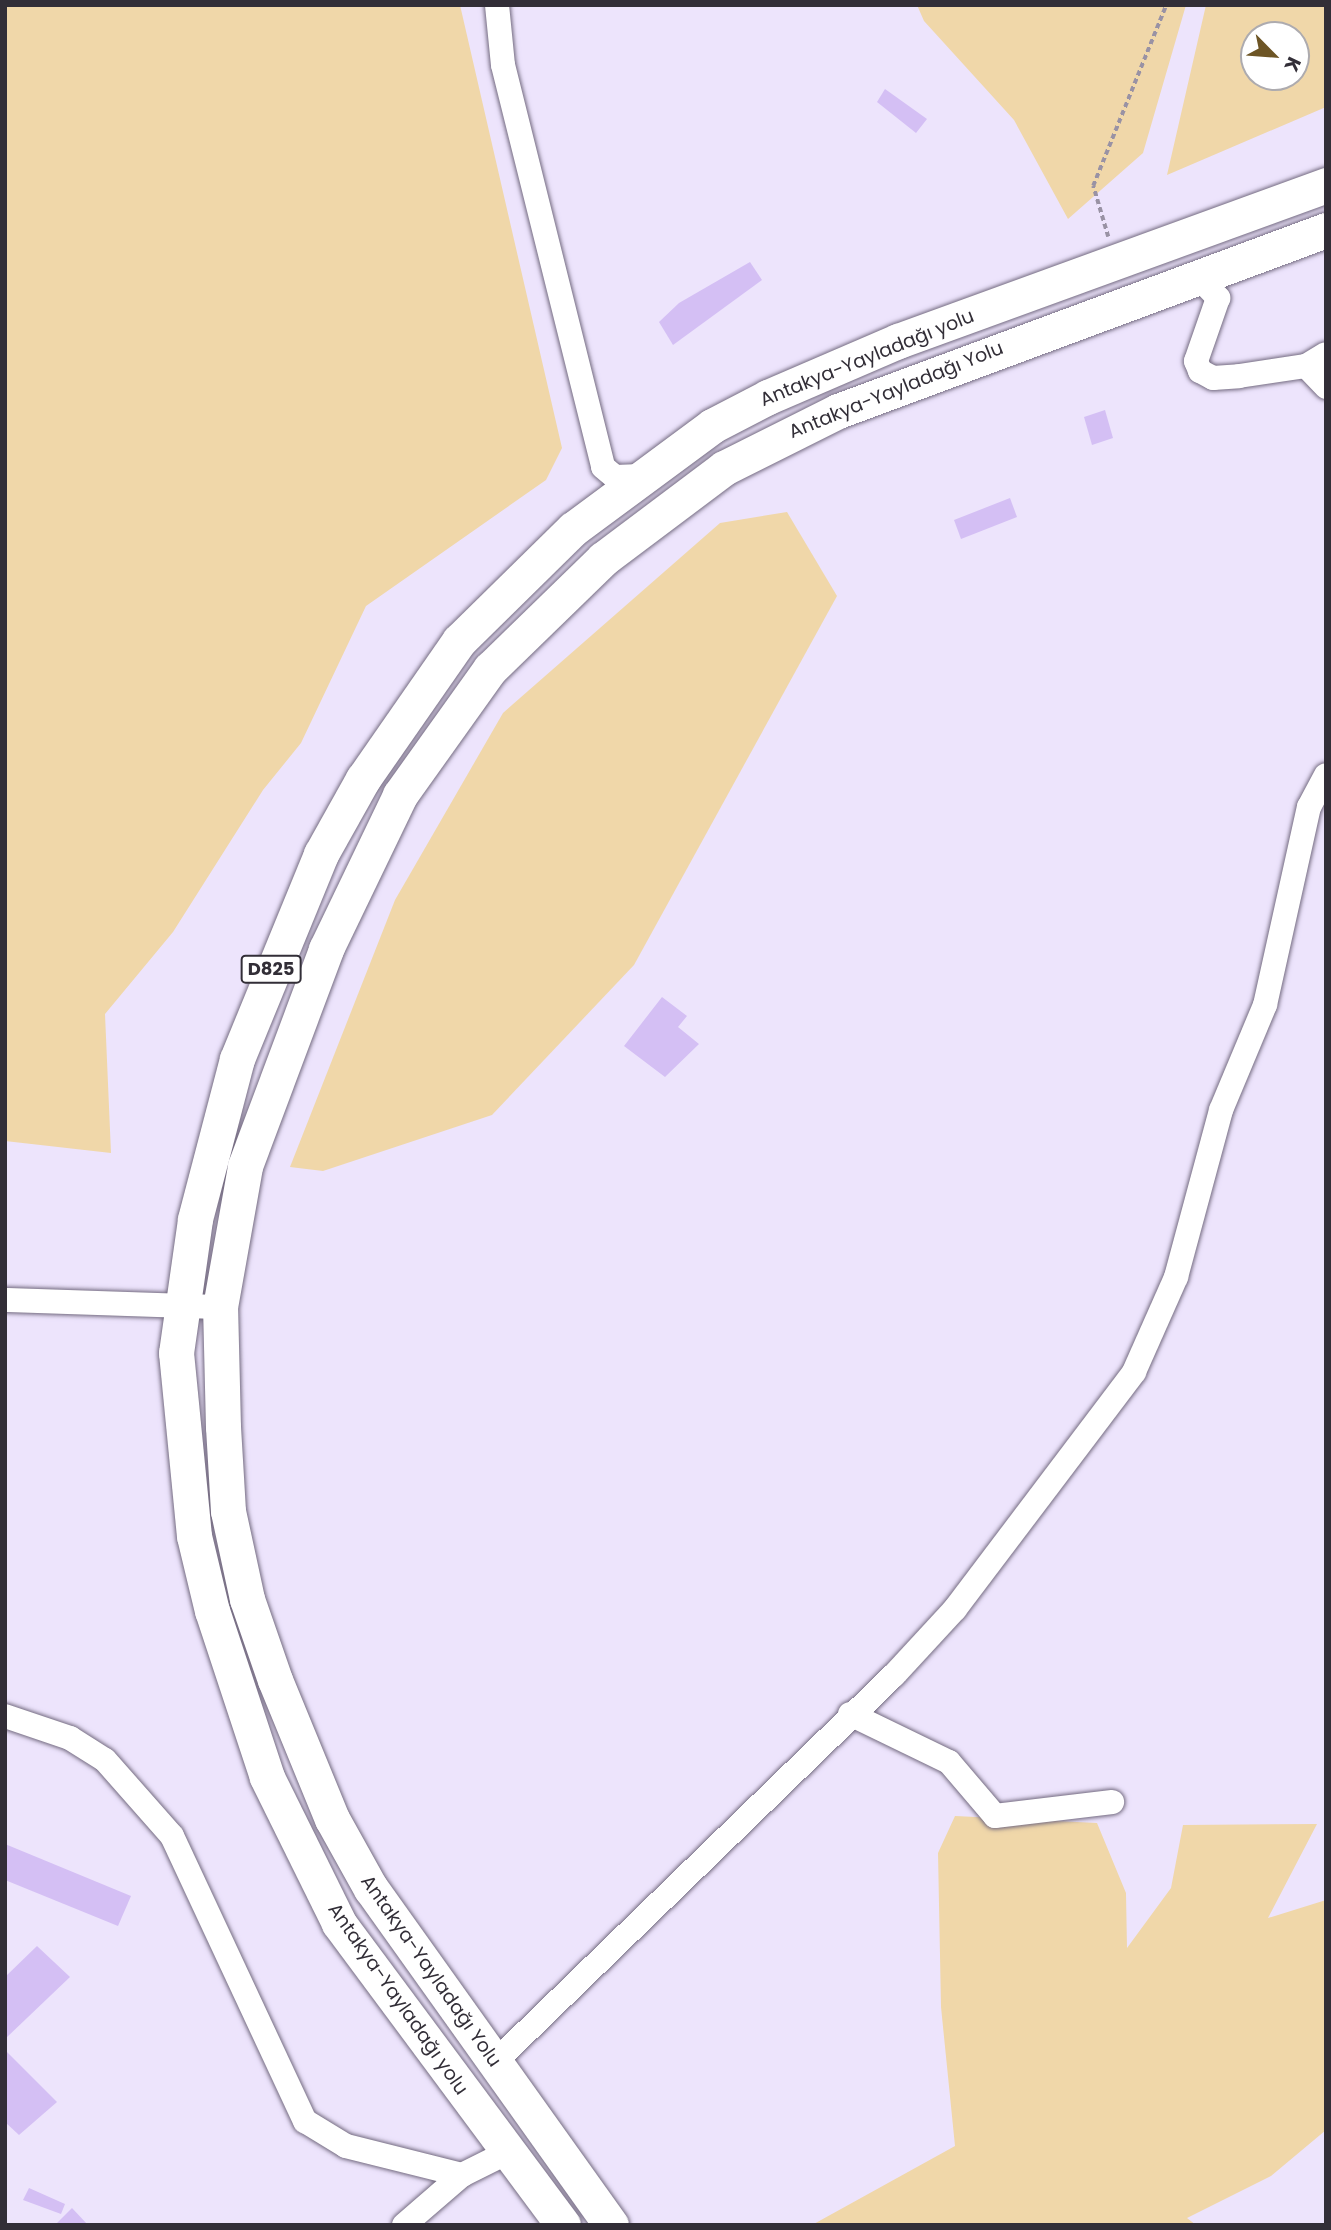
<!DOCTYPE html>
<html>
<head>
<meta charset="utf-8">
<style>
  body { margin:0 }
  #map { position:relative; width:1331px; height:2230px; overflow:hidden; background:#ede4fc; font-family:Poppins,sans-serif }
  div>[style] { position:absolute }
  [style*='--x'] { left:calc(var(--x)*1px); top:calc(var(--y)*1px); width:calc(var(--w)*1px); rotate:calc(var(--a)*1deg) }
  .green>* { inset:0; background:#f0d7a9 }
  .building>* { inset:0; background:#d4bff4 }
  .path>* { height:3.5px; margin-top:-1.75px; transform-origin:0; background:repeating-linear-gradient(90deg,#9992a4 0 5px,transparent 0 8.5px) }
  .roads { filter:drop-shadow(0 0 2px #746b81) drop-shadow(0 0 2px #746b81) }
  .minor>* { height:24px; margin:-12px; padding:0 12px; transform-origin:12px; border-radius:12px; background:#fff }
  .highway>* { height:35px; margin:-17.5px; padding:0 17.5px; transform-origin:17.5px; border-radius:17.5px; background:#fff }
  span { translate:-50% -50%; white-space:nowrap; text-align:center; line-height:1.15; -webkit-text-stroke:6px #fff; paint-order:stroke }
  .shield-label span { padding:2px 5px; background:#fff; border:2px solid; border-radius:5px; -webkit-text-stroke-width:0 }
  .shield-label { font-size:18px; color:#322e37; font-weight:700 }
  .street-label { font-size:19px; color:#322e37 }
  .frame { position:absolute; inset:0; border:7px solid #322e37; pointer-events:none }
  .north { position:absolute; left:1240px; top:21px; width:70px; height:70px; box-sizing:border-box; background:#fff; border:2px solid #adabaf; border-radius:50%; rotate:115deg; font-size:19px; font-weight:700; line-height:28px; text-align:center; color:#322e37 }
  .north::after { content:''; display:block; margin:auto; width:24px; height:32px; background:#6d5525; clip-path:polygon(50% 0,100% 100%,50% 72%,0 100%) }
</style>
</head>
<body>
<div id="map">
  <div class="green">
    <i style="clip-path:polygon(5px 5px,460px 5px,562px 448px,546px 480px,366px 606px,301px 743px,263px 790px,173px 932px,105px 1014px,111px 1153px,5px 1141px)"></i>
    <i style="clip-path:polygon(917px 5px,1186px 5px,1143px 153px,1068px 219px,1014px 120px,924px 21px)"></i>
    <i style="clip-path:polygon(evenodd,1206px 5px,1326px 5px,1326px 107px,1167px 175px,1206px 5px,1254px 35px,1296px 35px,1296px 77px,1254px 77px,1254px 35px)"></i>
    <i style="clip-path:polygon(787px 512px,837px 596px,634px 965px,492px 1115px,323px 1171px,290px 1167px,395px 900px,503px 713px,720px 523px)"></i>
    <i style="clip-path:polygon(955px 1816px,1097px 1823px,1126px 1893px,1127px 1948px,1171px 1888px,1183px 1825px,1317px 1824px,1268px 1918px,1326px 1900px,1326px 2130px,1271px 2176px,1187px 2218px,1196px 2225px,812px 2225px,955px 2146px,941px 2007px,938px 1853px)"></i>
  </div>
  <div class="building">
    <i style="clip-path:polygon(885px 89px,927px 119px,916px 133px,877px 102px)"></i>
    <i style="clip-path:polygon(750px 262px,762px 280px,673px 345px,659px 322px,679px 303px)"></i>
    <i style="clip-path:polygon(1105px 410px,1113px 438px,1092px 445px,1084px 417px)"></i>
    <i style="clip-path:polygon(1010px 498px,1017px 517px,961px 539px,954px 520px)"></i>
    <i style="clip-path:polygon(662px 997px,687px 1016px,678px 1027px,699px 1044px,665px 1077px,624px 1046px)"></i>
    <i style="clip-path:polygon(5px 1844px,131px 1896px,118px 1926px,5px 1880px)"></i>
    <i style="clip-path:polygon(37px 1946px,70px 1977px,5px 2039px,5px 1977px)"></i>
    <i style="clip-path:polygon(5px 2050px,57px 2102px,19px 2135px,5px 2122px)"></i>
    <i style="clip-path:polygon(29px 2188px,65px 2204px,61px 2214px,23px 2200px)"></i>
    <i style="clip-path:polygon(72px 2208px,88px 2225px,55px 2225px)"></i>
  </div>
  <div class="path">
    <i style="--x:1108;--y:237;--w:53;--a:-106.4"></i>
    <i style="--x:1093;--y:186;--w:195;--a:-68"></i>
  </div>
  <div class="roads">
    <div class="minor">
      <i style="--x:497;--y:5;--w:60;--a:84.3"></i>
      <i style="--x:503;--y:65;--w:414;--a:76"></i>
      <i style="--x:603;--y:467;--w:16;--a:40"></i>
      <i style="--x:615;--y:477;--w:26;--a:-2"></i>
      <i style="--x:1199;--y:278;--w:28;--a:46"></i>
      <i style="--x:1218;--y:298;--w:67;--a:109.2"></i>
      <i style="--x:1196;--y:361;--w:11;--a:68"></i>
      <i style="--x:1200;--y:371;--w:15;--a:28"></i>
      <i style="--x:1213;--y:378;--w:26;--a:-4"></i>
      <i style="--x:1239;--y:376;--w:68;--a:-8.5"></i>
      <i style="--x:1306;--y:366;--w:23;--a:-31"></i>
      <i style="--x:1306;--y:366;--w:29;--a:46"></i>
      <i style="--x:5;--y:1300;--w:215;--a:1.9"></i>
      <i style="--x:850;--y:1714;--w:110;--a:25.9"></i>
      <i style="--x:949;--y:1762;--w:71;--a:49.6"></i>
      <i style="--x:995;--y:1816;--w:118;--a:-6.8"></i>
      <i style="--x:5;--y:1716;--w:69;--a:18.7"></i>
      <i style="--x:70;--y:1738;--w:41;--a:32.2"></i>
      <i style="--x:105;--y:1760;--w:101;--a:48.6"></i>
      <i style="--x:172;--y:1836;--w:315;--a:65"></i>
      <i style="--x:305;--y:2121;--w:48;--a:31.4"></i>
      <i style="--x:346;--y:2146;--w:120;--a:14"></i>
      <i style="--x:494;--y:2063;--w:557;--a:-44.13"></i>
      <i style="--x:894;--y:1675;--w:90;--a:-47.3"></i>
      <i style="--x:955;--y:1609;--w:297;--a:-52.9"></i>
      <i style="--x:1134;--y:1372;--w:104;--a:-66.1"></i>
      <i style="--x:1176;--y:1277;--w:173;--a:-74.9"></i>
      <i style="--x:1221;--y:1110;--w:114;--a:-67.3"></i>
      <i style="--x:1265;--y:1005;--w:203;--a:-77.5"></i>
      <i style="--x:1309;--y:807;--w:36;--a:-62"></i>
      <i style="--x:404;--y:2225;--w:77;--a:-40.8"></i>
      <i style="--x:462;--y:2175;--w:51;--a:-26.6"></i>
    </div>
    <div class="highway">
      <i style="--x:563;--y:2225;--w:376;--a:-126.6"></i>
      <i style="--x:339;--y:1923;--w:163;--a:-116.3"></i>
      <i style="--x:267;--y:1777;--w:175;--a:-108.3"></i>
      <i style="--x:212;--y:1611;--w:77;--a:-103.5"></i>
      <i style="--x:194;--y:1536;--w:184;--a:-95.6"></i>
      <i style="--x:176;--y:1353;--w:135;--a:-81.9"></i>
      <i style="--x:195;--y:1219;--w:165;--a:-75.3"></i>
      <i style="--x:237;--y:1059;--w:222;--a:-67.7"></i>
      <i style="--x:321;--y:854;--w:86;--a:-60.8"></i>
      <i style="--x:363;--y:779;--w:168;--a:-55.2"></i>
      <i style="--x:459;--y:641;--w:160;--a:-44.5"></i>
      <i style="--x:573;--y:529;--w:173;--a:-36.5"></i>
      <i style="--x:712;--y:426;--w:63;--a:-27.4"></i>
      <i style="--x:768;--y:397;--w:142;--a:-23.3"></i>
      <i style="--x:898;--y:341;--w:456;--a:-20"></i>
      <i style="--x:611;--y:2225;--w:413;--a:-125.5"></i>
      <i style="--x:371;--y:1889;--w:80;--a:-119.1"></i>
      <i style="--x:332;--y:1819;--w:150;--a:-112.3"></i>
      <i style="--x:275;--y:1680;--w:86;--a:-109.1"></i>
      <i style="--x:247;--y:1599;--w:90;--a:-102.2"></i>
      <i style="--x:228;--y:1511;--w:84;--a:-93.4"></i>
      <i style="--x:223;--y:1427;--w:120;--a:-91.4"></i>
      <i style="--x:220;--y:1307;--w:143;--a:-79.9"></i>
      <i style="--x:245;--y:1166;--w:232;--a:-69.5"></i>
      <i style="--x:326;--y:949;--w:171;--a:-64.3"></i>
      <i style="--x:400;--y:795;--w:155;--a:-54.5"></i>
      <i style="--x:490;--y:669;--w:158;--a:-44.2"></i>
      <i style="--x:603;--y:559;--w:151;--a:-36.9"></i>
      <i style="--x:724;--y:468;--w:127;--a:-26.6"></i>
      <i style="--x:838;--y:411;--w:520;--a:-20.35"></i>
    </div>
  </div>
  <div class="shield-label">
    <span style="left:271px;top:969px">D825</span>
  </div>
  <div class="street-label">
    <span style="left:867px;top:358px;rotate:-22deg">Antakya-Yayladağı yolu</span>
    <span style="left:896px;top:390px;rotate:-22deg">Antakya-Yayladağı Yolu</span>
    <span style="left:431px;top:1971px;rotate:55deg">Antakya-Yayladağı Yolu</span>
    <span style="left:398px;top:1999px;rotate:55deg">Antakya-Yayladağı yolu</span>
  </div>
  <div class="frame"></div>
  <div class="north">K</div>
</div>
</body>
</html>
